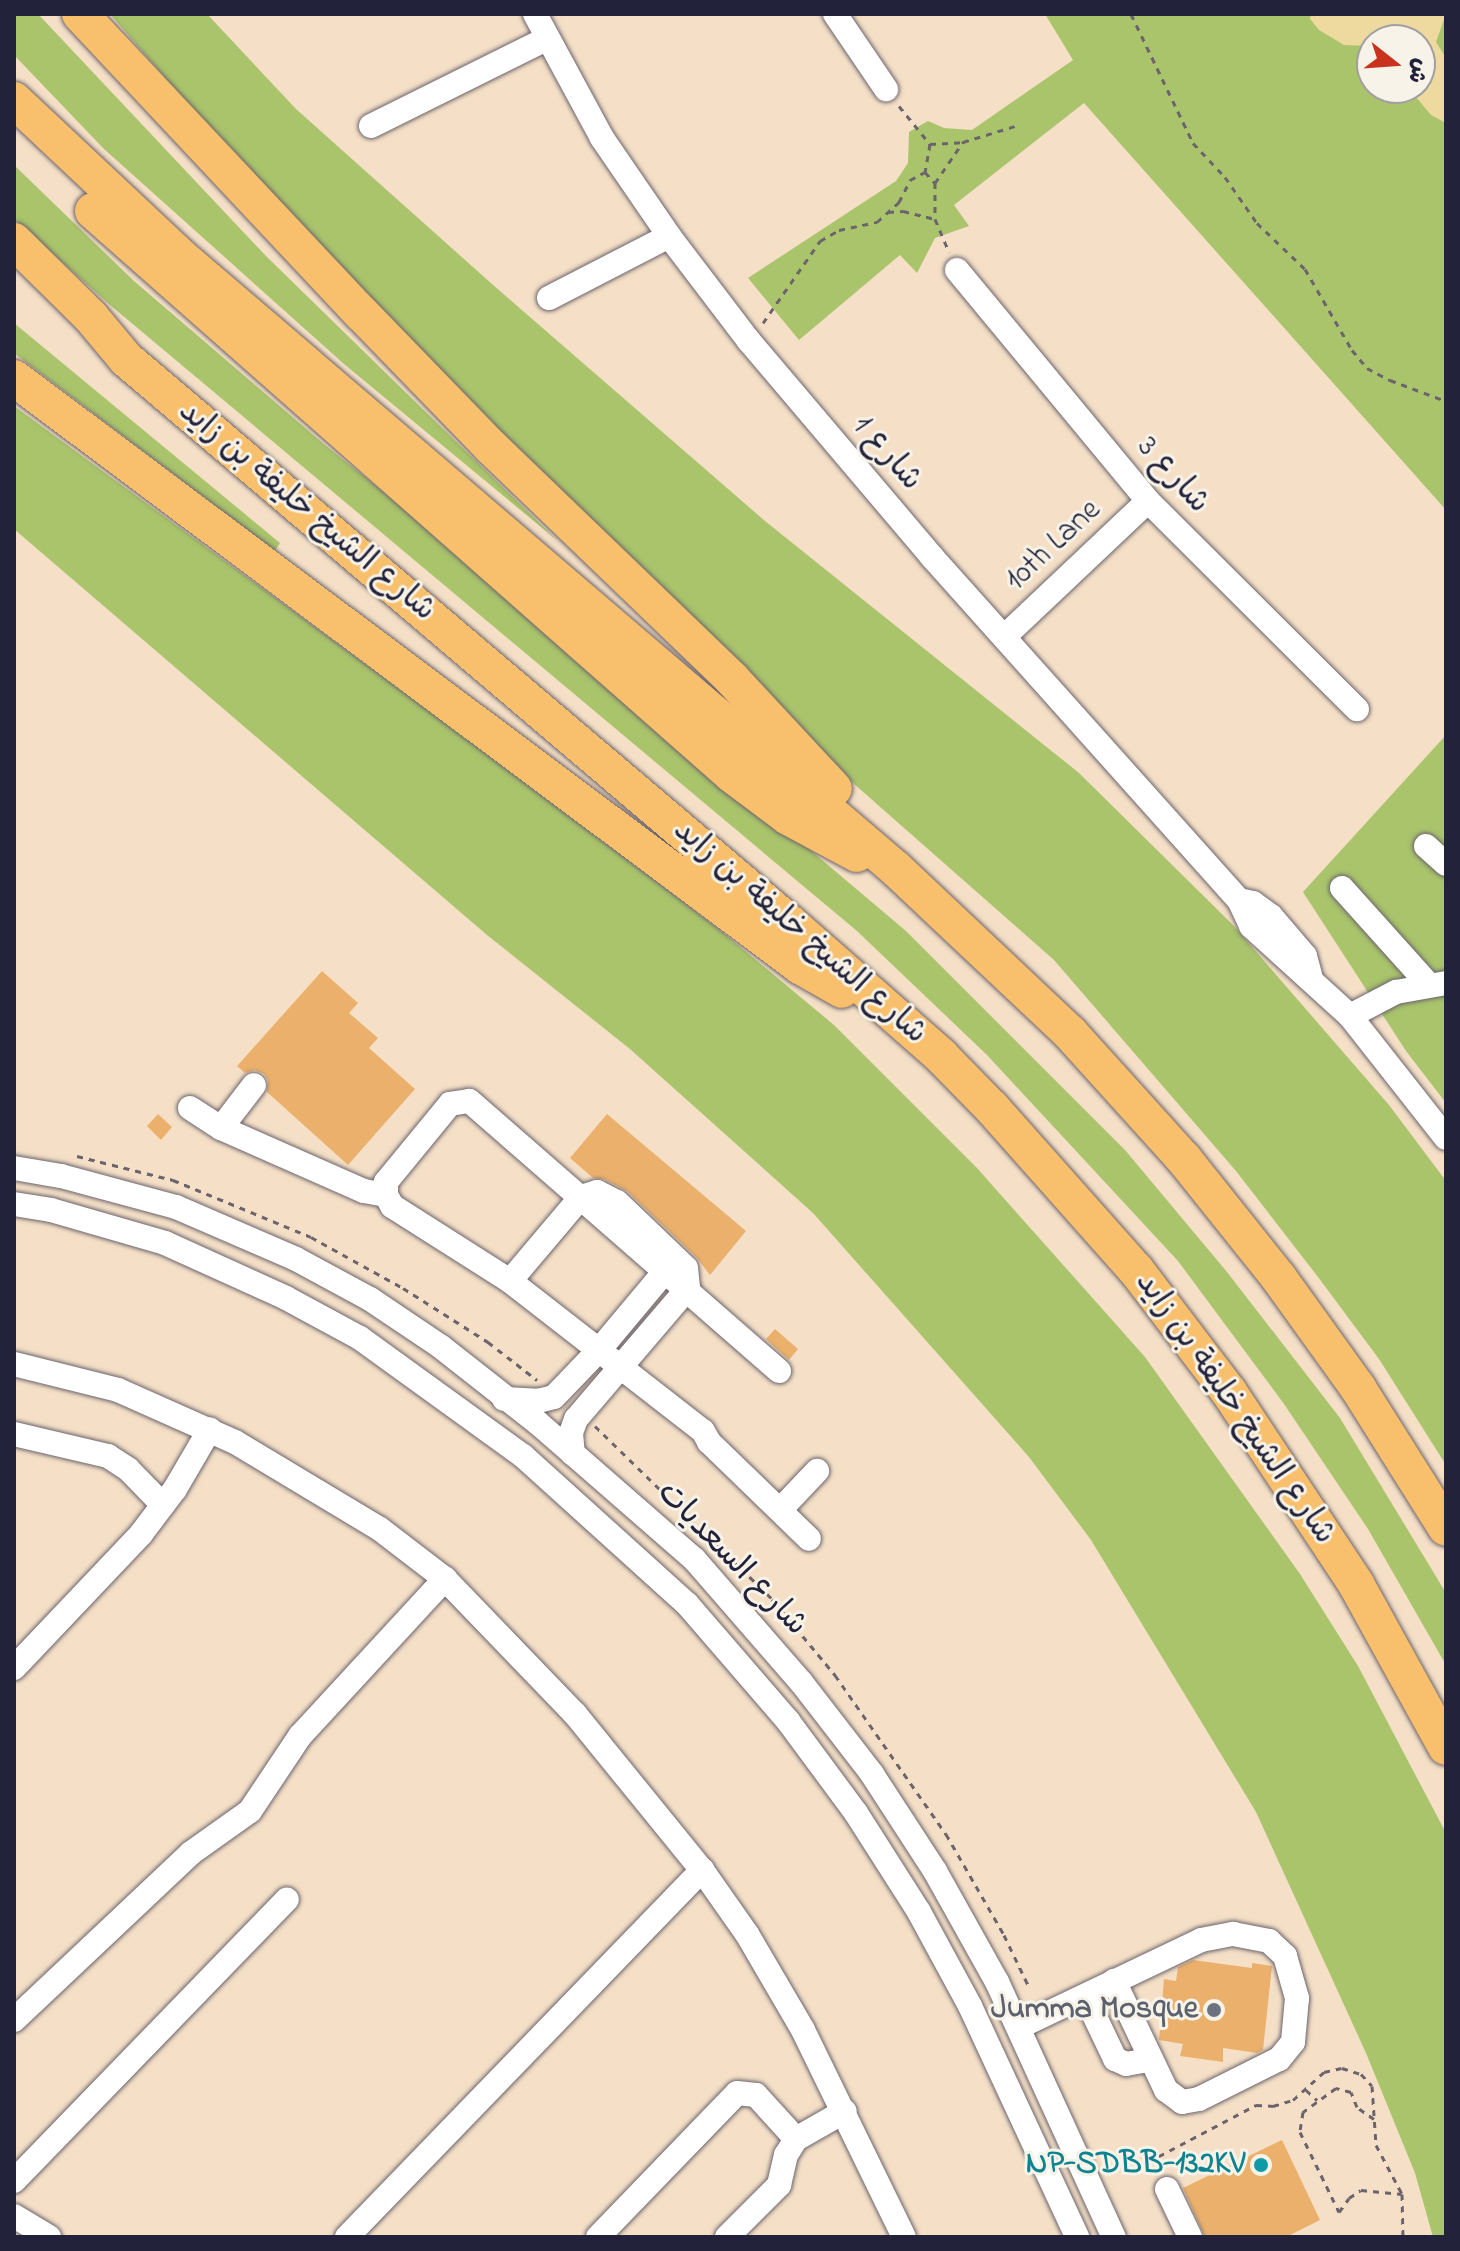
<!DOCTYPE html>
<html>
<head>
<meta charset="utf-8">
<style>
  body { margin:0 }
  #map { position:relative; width:1460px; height:2251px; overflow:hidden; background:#f5e0c7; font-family:"Indie Flower","Playpen Sans Arabic",sans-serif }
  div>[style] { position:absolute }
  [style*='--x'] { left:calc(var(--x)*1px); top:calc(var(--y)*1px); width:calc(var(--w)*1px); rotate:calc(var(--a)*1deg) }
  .green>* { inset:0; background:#a9c46b }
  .sand>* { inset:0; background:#eeda9e }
  .building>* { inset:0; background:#ebb16c }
  .path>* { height:3px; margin-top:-1.5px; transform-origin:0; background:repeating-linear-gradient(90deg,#6c646c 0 6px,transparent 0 12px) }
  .roads { filter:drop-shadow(0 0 2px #6c646c) drop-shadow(0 0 2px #6c646c) }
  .minor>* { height:24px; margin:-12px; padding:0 12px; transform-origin:12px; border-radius:12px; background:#fff }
  .highway>* { height:36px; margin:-18px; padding:0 18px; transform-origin:18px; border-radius:18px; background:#f8bf6c }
  .dots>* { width:22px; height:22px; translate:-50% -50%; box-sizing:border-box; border:4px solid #f7f3e8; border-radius:50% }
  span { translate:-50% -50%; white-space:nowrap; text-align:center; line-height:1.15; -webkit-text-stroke:6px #f7f3e8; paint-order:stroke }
  .street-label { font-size:32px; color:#22223b }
  .worship-label { font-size:32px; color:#5b616d; font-weight:700 }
  .right { translate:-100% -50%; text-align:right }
  .culture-label { font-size:32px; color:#0d838f; font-weight:700 }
  .frame { position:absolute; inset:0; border:16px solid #22223b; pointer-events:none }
  .north { position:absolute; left:1356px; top:24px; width:80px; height:80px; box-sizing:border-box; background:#f7f3e8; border:2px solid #a29fa3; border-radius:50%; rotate:107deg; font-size:22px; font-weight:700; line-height:32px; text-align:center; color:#22223b }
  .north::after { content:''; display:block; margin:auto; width:28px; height:36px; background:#c8321e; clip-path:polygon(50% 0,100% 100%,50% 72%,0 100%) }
</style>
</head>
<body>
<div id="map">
  <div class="green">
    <i style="clip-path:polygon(14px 14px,38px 14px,266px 256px,558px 541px,344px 364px,104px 149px,14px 55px)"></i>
    <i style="clip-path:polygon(110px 14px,207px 14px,296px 109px,492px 284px,765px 521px,1079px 773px,1232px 924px,1389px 1105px,1446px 1181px,1446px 1465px,1379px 1359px,1318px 1277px,1236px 1171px,1054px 960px,828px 761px,634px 572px,230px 153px)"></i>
    <i style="clip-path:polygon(evenodd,1045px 14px,1446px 14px,1446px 510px,1084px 103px,954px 205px,969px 226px,935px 238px,917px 273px,900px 255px,799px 340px,748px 278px,896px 181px,908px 163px,909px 132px,928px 121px,944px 128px,972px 130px,1073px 60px,1045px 14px,1372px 40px,1420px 40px,1420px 88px,1372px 88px,1372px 40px)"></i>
    <i style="clip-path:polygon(14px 165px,134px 281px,325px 445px,451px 546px,906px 931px,1125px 1150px,1227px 1272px,1340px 1418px,1446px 1593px,1446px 1665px,1368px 1529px,1284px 1404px,1178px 1261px,987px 1055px,857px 931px,110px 305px,14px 219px)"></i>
    <i style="clip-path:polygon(14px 323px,280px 543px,275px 551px,14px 353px)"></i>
    <i style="clip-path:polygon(14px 406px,572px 816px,721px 931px,834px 1025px,977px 1168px,1145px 1357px,1300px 1574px,1358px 1666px,1446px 1833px,1446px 2237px,1433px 2237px,1415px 2173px,1366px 2053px,1256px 1812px,1091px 1540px,1029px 1457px,813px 1213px,630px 1049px,487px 935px,14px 529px)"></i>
    <i style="clip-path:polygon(1446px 735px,1446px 1103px,1406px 1051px,1303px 892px)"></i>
  </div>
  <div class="sand">
    <i style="clip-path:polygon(1311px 14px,1446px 14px,1436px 42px,1446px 58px,1446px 123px,1431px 115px,1411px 91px,1411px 88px,1420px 88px,1420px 40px,1372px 40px,1372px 46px,1344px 45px,1319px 30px,1310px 19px)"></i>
  </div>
  <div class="building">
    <i style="clip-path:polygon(322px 971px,358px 1003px,349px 1013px,378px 1038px,369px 1048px,415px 1089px,348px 1165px,267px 1092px,268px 1080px,264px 1074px,255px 1070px,245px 1073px,237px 1066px)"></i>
    <i style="clip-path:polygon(158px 1114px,172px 1127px,161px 1140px,147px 1126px)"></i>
    <i style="clip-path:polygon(607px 1114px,746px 1231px,710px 1275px,696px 1257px,627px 1191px,604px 1179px,593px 1178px,570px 1158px)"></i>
    <i style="clip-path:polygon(775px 1329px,798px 1349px,789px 1360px,766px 1339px)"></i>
    <i style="clip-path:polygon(1193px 1960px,1252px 1968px,1252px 1963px,1272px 1966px,1263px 2050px,1257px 2053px,1223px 2048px,1223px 2062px,1180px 2056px,1183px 2044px,1159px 2040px,1164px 1979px,1176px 1981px,1178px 1967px)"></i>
    <i style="clip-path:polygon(1282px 2140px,1320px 2220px,1286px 2237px,1205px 2237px,1183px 2188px)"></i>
  </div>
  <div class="path">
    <i style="--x:1131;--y:14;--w:143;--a:64.3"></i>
    <i style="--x:1193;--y:143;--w:47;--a:46.7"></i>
    <i style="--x:1225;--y:177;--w:56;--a:55.2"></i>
    <i style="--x:1257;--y:223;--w:66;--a:43.8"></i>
    <i style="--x:1305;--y:269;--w:94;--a:59.9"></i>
    <i style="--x:1352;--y:350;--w:23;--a:50"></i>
    <i style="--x:1367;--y:368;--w:26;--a:28"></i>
    <i style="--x:1390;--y:380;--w:60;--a:20.6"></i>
    <i style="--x:899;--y:106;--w:49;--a:50.8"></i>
    <i style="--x:930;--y:144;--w:28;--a:100"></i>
    <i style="--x:925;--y:172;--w:15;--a:48"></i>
    <i style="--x:935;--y:183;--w:36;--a:90"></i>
    <i style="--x:935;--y:219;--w:36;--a:67"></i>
    <i style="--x:930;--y:144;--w:33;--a:-3"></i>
    <i style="--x:963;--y:142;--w:54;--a:-17.1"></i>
    <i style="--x:935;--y:183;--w:50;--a:-55.7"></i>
    <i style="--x:888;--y:212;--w:15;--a:-4"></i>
    <i style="--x:903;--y:211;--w:33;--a:14"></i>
    <i style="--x:763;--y:323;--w:100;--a:-55.2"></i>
    <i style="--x:820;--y:241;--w:22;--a:-30"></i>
    <i style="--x:839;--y:230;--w:39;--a:-12"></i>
    <i style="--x:877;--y:222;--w:30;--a:-42"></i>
    <i style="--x:899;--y:202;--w:25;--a:-63"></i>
    <i style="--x:910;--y:180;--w:17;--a:-28"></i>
    <i style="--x:77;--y:1156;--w:99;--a:14"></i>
    <i style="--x:173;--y:1180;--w:149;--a:22.4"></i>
    <i style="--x:311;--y:1237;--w:105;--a:29"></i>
    <i style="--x:403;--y:1288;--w:101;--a:32.4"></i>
    <i style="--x:488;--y:1342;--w:62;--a:37.8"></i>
    <i style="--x:595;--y:1426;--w:248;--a:44.3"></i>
    <i style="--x:772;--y:1599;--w:99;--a:50.3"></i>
    <i style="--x:835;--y:1675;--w:194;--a:55.1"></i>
    <i style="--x:946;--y:1834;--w:116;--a:60.1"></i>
    <i style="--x:1004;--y:1935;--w:58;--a:64.3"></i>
    <i style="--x:1306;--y:2090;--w:15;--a:42"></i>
    <i style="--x:1374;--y:2119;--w:21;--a:-145"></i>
    <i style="--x:1357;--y:2107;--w:16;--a:-112"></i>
    <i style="--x:1351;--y:2092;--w:16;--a:-165"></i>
    <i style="--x:1336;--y:2088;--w:41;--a:144"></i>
    <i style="--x:1303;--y:2112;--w:20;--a:99"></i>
    <i style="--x:1300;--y:2132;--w:89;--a:64"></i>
    <i style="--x:1339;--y:2212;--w:17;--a:-54"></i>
    <i style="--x:1349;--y:2198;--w:14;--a:-34"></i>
    <i style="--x:1361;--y:2190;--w:41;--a:5.6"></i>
    <i style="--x:1127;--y:2173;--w:146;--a:-27.8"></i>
    <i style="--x:1256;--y:2105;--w:17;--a:3"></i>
    <i style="--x:1273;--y:2106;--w:21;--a:-17"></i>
    <i style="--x:1293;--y:2100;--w:42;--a:-42.1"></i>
    <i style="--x:1324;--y:2072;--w:18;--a:-13"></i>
    <i style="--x:1342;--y:2068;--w:20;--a:18"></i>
    <i style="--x:1361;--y:2074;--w:16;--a:47"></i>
    <i style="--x:1372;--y:2086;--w:59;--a:86.1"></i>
    <i style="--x:1376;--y:2145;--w:55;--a:62"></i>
    <i style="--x:1402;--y:2194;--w:43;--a:88.7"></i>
  </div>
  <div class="roads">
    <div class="minor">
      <i style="--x:535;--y:14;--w:141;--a:61.6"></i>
      <i style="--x:602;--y:138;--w:119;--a:55.6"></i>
      <i style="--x:669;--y:236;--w:132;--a:52.7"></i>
      <i style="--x:749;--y:341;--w:283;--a:49.7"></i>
      <i style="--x:932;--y:557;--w:460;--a:48.2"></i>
      <i style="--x:1239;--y:900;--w:29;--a:65"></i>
      <i style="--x:1251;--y:926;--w:134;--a:42.3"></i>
      <i style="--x:1350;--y:1016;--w:155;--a:51.8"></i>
      <i style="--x:835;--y:14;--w:91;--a:55.8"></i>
      <i style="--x:371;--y:126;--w:195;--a:-26.4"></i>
      <i style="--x:957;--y:270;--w:300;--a:50.4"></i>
      <i style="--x:1148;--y:501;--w:295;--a:44.9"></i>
      <i style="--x:549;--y:298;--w:135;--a:-27.3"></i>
      <i style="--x:1004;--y:637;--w:198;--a:-43.4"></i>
      <i style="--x:1426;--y:846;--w:27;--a:42"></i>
      <i style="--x:1342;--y:888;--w:129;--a:48.1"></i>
      <i style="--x:1239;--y:900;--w:14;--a:12"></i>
      <i style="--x:1253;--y:903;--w:22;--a:36"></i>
      <i style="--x:1271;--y:916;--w:52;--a:49.6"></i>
      <i style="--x:1305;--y:956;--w:20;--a:75"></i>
      <i style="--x:1350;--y:1016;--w:52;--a:-27.6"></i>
      <i style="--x:1396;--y:992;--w:51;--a:-10.2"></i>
      <i style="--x:190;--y:1108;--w:37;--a:33"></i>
      <i style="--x:221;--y:1128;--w:156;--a:23.8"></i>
      <i style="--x:364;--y:1191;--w:22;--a:10"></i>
      <i style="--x:221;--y:1128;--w:54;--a:-52.5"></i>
      <i style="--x:14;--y:1168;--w:48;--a:9.7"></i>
      <i style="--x:61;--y:1176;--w:119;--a:15.1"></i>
      <i style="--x:176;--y:1207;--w:131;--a:23.4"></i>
      <i style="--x:296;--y:1259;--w:84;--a:28.4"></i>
      <i style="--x:370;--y:1299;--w:84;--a:33.9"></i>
      <i style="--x:440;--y:1346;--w:125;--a:38.2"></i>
      <i style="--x:538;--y:1423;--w:207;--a:41.1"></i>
      <i style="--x:694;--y:1559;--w:163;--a:49"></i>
      <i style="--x:801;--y:1682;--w:116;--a:52.3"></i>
      <i style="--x:872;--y:1774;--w:116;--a:57"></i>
      <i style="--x:935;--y:1871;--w:127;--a:60.8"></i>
      <i style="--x:997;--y:1982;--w:281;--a:65.4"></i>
      <i style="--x:14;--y:1204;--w:37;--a:9"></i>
      <i style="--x:51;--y:1210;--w:119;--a:16.1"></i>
      <i style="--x:165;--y:1243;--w:133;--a:24.4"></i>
      <i style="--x:286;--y:1298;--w:84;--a:28.4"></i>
      <i style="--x:360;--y:1338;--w:201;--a:35.9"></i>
      <i style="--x:523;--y:1456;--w:221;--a:42.1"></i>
      <i style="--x:687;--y:1604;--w:155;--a:49.2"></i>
      <i style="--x:788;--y:1721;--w:114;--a:53.5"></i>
      <i style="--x:856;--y:1813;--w:117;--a:57.5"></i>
      <i style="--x:919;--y:1912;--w:107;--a:61.5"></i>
      <i style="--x:970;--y:2006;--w:255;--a:65.1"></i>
      <i style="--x:510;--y:1281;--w:110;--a:-49.8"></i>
      <i style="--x:581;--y:1197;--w:17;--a:-17"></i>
      <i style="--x:597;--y:1192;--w:22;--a:27"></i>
      <i style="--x:617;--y:1202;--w:95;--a:43.7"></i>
      <i style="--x:686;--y:1268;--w:20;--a:84"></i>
      <i style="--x:688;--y:1288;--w:172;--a:130.5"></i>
      <i style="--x:576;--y:1419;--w:15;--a:110"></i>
      <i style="--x:571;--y:1433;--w:21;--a:85"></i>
      <i style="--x:14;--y:1364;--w:107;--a:14"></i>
      <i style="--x:118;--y:1390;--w:128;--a:24"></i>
      <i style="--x:235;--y:1442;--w:169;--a:31"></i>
      <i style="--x:380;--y:1529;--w:82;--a:37.6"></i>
      <i style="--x:445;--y:1579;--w:187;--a:46.1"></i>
      <i style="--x:575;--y:1714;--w:201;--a:50.9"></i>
      <i style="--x:702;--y:1870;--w:78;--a:54.9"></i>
      <i style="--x:747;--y:1934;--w:111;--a:59.7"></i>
      <i style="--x:803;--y:2030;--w:230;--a:64"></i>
      <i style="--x:779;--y:1371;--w:411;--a:-138.9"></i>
      <i style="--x:469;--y:1101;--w:19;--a:171"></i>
      <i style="--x:450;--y:1104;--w:101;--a:129.4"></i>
      <i style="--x:386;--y:1182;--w:13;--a:90"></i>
      <i style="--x:386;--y:1195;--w:13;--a:61"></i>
      <i style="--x:392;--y:1206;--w:140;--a:32.4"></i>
      <i style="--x:510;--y:1281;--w:244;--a:37.9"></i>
      <i style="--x:703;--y:1431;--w:13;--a:61"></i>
      <i style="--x:709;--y:1442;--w:139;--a:44.1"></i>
      <i style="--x:504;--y:1399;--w:34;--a:3"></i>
      <i style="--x:538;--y:1401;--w:16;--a:-14"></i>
      <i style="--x:554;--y:1397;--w:66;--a:-46.2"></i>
      <i style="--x:600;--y:1349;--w:103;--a:-50.1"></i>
      <i style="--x:14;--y:1434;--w:97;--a:13.2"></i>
      <i style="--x:108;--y:1456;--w:24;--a:33"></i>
      <i style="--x:128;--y:1469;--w:50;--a:45.8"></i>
      <i style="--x:780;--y:1510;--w:54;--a:-46.5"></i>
      <i style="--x:14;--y:1668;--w:185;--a:-46.5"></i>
      <i style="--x:141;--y:1534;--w:56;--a:-52.9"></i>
      <i style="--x:175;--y:1489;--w:69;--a:-59.7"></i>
      <i style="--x:1085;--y:1996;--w:70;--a:64.5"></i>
      <i style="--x:1115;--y:2059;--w:12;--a:24"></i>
      <i style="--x:1126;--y:2064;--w:23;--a:-10"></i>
      <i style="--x:14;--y:2020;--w:243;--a:-43.3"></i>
      <i style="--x:191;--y:1853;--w:72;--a:-35.4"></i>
      <i style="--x:250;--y:1811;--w:90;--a:-56.3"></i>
      <i style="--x:300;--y:1736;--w:214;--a:-47.3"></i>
      <i style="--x:1019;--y:2027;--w:202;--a:-25.5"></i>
      <i style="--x:1201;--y:1940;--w:33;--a:-11"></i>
      <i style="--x:1233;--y:1934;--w:37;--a:11"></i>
      <i style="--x:1269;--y:1941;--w:22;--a:43"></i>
      <i style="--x:1285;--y:1956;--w:44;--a:74.1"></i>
      <i style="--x:1297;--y:1998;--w:44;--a:95.2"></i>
      <i style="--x:1293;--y:2042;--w:22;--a:129"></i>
      <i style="--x:1279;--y:2059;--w:89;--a:153.4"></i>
      <i style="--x:1199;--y:2099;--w:17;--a:170"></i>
      <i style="--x:1182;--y:2102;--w:20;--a:-143"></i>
      <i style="--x:1166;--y:2090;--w:121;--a:-115.5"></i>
      <i style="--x:14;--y:2181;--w:392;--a:-45.9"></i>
      <i style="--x:1167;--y:2189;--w:53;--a:64.4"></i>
      <i style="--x:14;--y:2216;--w:41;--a:31"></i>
      <i style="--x:347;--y:2237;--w:511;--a:-45.95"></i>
      <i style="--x:598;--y:2237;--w:200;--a:-46"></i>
      <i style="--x:737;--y:2093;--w:19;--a:6"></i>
      <i style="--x:756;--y:2095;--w:59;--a:47.7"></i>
      <i style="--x:727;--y:2237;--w:74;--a:-45"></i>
      <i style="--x:779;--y:2185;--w:31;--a:-77"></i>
      <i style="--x:786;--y:2155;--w:19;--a:-58"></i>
      <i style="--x:796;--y:2139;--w:56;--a:-29.7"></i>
    </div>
    <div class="highway">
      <i style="--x:80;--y:14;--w:412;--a:46.8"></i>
      <i style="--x:362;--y:314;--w:185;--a:45.9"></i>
      <i style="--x:491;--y:447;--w:333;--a:43.9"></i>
      <i style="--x:731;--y:678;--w:151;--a:47.1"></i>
      <i style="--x:14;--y:100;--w:229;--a:43.2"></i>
      <i style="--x:181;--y:257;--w:941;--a:40.56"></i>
      <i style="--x:896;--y:869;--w:239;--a:43.3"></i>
      <i style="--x:1070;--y:1033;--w:170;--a:47.9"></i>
      <i style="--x:1184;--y:1159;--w:152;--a:51.4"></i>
      <i style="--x:1279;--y:1278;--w:135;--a:54.3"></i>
      <i style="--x:1358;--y:1388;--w:165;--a:57.8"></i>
      <i style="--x:93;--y:211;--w:851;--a:41.43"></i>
      <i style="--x:731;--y:774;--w:71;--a:37"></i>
      <i style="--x:788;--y:817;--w:78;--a:28.2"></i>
      <i style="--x:14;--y:241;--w:108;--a:44.6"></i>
      <i style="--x:91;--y:317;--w:55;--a:50.2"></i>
      <i style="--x:126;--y:359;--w:873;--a:40.35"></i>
      <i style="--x:791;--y:924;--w:200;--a:41.3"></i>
      <i style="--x:941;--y:1056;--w:73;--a:45.6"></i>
      <i style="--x:992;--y:1108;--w:217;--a:48.4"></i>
      <i style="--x:1136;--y:1270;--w:153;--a:52.7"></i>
      <i style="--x:1229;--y:1392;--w:230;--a:56.5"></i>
      <i style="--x:1356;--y:1584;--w:186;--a:61.1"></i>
      <i style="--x:14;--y:378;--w:982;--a:36.8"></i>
      <i style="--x:800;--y:966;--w:48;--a:29.7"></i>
    </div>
  </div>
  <div class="dots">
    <i style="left:1214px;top:2010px;background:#6b7280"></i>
    <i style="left:1261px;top:2165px;background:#0f9aa8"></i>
  </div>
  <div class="street-label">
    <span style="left:886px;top:454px;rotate:49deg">شارع 1</span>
    <span style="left:1172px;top:476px;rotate:48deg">شارع 3</span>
    <span style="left:306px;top:512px;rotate:40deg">شارع الشيخ خليفة بن زايد</span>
    <span style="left:1054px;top:546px;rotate:-43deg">10th Lane</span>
    <span style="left:799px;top:933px;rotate:41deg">شارع الشيخ خليفة بن زايد</span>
    <span style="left:1234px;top:1409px;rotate:55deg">شارع الشيخ خليفة بن زايد</span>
    <span style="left:731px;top:1560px;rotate:46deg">شارع السعديات</span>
  </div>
  <div class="worship-label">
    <span class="right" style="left:1198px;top:2010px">Jumma Mosque</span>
  </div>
  <div class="culture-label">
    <span class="right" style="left:1245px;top:2165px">NP-SDBB-132KV</span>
  </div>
  <div class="frame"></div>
  <div class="north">ش</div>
</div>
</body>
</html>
